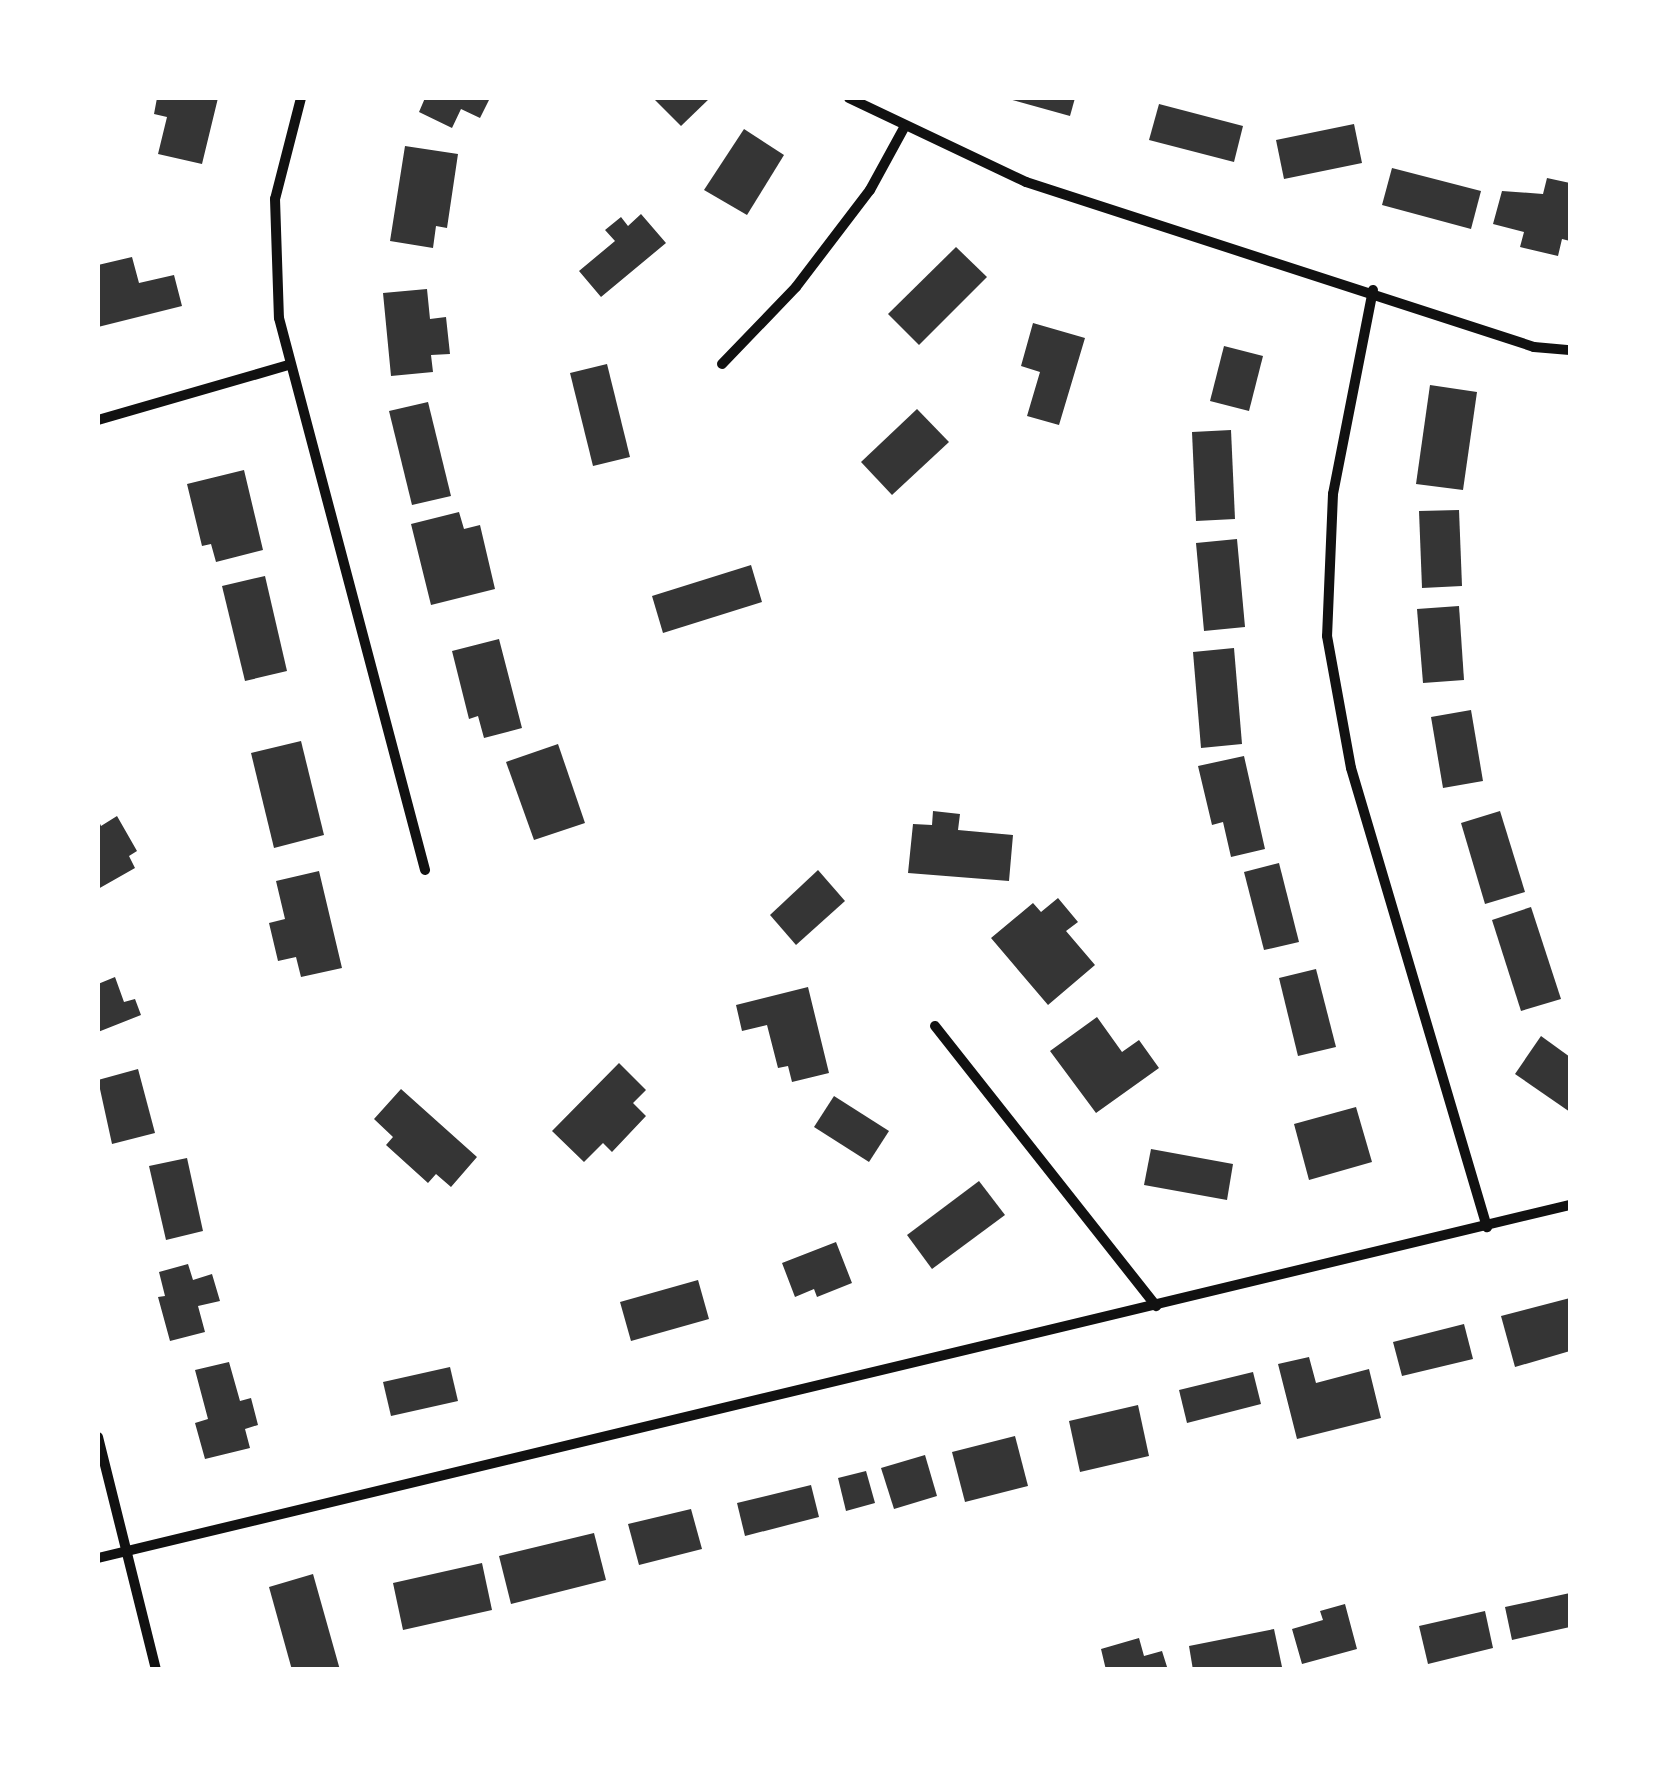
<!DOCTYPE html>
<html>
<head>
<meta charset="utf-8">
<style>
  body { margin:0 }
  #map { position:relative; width:1668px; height:1767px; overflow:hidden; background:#fff; font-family:"Source Sans 3",sans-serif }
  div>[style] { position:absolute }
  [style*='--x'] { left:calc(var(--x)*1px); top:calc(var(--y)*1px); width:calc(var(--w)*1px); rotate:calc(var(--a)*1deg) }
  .building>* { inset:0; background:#353535 }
  .minor>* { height:10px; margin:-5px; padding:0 5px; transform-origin:5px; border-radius:5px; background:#111 }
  span { translate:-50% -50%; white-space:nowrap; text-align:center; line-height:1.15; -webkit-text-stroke:9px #fff; paint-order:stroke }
  .frame { position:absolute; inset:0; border:100px solid #fff; pointer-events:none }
</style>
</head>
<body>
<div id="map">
  <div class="building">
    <i style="clip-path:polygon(157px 98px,218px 98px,202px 164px,158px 154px,167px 117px,154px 114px)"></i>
    <i style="clip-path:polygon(425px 98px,490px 98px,480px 118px,461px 109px,452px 128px,419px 112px)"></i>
    <i style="clip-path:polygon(653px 98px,710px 98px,681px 126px)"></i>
    <i style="clip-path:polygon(1005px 98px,1075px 98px,1070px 116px)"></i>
    <i style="clip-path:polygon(1159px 104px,1243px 126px,1234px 162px,1149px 140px)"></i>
    <i style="clip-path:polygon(1354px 124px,1362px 163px,1284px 179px,1276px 140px)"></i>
    <i style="clip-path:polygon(744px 129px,784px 155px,747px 215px,704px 190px)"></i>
    <i style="clip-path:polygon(405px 146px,458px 154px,447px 228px,436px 226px,433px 248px,390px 241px)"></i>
    <i style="clip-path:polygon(1392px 168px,1481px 191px,1471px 229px,1382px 205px)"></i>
    <i style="clip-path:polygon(1547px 178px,1570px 183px,1570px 241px,1562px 239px,1558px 256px,1520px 247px,1524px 232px,1493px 224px,1502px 191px,1543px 194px)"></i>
    <i style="clip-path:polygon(641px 214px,666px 243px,601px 297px,579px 271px,615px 241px,605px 230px,621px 217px,628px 226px)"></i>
    <i style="clip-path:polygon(956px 247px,987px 277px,919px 345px,888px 314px)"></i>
    <i style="clip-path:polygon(132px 257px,139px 283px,174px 275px,182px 306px,98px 327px,98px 265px)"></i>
    <i style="clip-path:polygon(427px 289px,430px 319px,446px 317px,450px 354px,431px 355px,433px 372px,391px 376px,383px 293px)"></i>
    <i style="clip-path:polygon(1033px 323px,1085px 338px,1059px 425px,1027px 416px,1040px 372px,1021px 366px)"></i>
    <i style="clip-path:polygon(1224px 346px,1263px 356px,1249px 411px,1210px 401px)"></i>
    <i style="clip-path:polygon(607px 364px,630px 457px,593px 466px,570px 373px)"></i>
    <i style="clip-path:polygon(1430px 385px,1477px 392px,1463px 490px,1416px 484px)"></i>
    <i style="clip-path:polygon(428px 402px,451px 496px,412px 505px,389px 411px)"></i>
    <i style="clip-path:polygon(917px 409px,949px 442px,892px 495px,861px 462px)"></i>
    <i style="clip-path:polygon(1231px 430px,1235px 519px,1196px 521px,1192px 432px)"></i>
    <i style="clip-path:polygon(244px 470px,263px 550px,216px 562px,211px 544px,202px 546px,187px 484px)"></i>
    <i style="clip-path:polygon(1459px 510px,1462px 586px,1422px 588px,1419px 511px)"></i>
    <i style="clip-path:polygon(459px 512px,464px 529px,480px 525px,495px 589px,431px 605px,411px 524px)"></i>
    <i style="clip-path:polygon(1237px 539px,1245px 627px,1204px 631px,1196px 543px)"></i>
    <i style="clip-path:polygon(751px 565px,762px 602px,663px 633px,652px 596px)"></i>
    <i style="clip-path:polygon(265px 576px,287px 671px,245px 681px,222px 586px)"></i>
    <i style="clip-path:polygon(1459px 606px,1464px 680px,1423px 683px,1417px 609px)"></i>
    <i style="clip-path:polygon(499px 639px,522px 728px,484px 738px,478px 716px,469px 719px,452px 651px)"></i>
    <i style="clip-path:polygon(1234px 648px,1242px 744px,1201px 748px,1193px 652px)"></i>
    <i style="clip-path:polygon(1471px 710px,1483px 781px,1443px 788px,1431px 717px)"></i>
    <i style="clip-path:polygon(301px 741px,324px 835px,274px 848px,251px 753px)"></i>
    <i style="clip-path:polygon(558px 744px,585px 823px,534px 840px,506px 762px)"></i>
    <i style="clip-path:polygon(1244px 756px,1265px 849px,1231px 857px,1223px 822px,1212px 825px,1198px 766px)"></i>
    <i style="clip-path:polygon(933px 811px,960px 814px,958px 830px,1013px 835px,1009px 881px,908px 873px,913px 824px,932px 825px)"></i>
    <i style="clip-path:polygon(1500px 811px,1525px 892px,1485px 904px,1461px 823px)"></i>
    <i style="clip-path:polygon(117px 816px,137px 851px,129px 856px,135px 868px,98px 889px,98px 819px,101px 826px)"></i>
    <i style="clip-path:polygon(1279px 863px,1299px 942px,1264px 950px,1244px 872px)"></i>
    <i style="clip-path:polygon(818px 870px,845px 901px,796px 945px,770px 915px)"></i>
    <i style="clip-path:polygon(319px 871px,342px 968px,301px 977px,296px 957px,278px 961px,269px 923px,285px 919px,276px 881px)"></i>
    <i style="clip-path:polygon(1058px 898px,1078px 922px,1066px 931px,1095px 965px,1048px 1005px,991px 938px,1033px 903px,1041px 912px)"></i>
    <i style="clip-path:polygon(1531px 907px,1561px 999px,1521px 1011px,1492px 920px)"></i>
    <i style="clip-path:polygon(1316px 969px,1336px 1047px,1298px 1056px,1279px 978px)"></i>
    <i style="clip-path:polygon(115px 977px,124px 1002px,135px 999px,141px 1015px,98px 1032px,98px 984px)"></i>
    <i style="clip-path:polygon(808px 987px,829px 1073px,792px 1082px,788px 1066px,778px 1068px,767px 1025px,742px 1031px,736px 1005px)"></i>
    <i style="clip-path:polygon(1097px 1017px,1122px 1052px,1139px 1040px,1159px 1068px,1096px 1113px,1050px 1051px)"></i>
    <i style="clip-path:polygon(1541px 1036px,1570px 1057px,1570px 1112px,1515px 1074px)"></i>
    <i style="clip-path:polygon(619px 1063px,646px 1090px,633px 1103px,646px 1116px,612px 1152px,603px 1143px,584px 1162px,552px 1131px)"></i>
    <i style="clip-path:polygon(138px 1069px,155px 1133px,112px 1144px,98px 1080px)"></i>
    <i style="clip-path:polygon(401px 1089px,477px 1157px,451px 1187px,436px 1174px,428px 1183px,386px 1145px,393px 1137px,374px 1119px)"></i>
    <i style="clip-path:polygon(834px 1096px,889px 1131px,869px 1162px,814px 1127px)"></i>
    <i style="clip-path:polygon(1356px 1107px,1372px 1162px,1309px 1180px,1294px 1124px)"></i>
    <i style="clip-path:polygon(1151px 1149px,1233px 1164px,1227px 1200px,1144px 1185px)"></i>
    <i style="clip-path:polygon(187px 1158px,203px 1231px,166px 1240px,149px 1166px)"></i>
    <i style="clip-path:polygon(979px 1181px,1005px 1215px,932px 1269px,907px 1235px)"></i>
    <i style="clip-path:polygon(836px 1242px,852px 1283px,817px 1297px,814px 1289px,795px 1297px,782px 1263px)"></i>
    <i style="clip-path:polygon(188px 1264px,193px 1280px,212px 1274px,220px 1301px,198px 1306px,205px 1332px,170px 1341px,158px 1297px,165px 1296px,159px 1272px)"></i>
    <i style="clip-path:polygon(698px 1280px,709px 1319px,631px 1341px,620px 1302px)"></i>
    <i style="clip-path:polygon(1570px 1298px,1570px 1351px,1515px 1367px,1501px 1316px)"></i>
    <i style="clip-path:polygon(1464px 1324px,1473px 1359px,1402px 1376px,1393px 1342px)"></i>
    <i style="clip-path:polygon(1309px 1357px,1316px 1383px,1369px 1369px,1381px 1418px,1297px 1439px,1278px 1364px)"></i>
    <i style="clip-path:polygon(229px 1362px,240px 1401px,251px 1398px,258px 1425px,245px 1429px,250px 1448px,205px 1459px,195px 1423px,208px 1419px,195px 1370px)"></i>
    <i style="clip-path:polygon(450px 1367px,458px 1401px,391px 1416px,383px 1382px)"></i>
    <i style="clip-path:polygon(1253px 1372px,1261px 1404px,1187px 1423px,1179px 1390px)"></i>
    <i style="clip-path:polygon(1138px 1405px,1149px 1456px,1080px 1472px,1069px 1421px)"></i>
    <i style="clip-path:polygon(1015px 1436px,1028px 1486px,965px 1502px,952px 1452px)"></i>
    <i style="clip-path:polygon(925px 1455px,937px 1496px,894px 1509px,881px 1468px)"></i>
    <i style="clip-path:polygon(866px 1471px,875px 1503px,846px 1511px,838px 1478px)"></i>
    <i style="clip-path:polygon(811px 1485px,819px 1517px,745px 1536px,737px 1503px)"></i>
    <i style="clip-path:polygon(691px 1509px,702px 1549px,639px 1565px,628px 1524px)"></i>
    <i style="clip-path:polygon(594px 1533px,606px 1580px,511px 1604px,499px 1556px)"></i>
    <i style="clip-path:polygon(482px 1563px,492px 1610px,403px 1630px,393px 1583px)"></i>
    <i style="clip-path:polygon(313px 1574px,340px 1670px,292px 1670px,269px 1587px)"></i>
    <i style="clip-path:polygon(1570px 1593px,1570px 1627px,1512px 1640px,1505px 1607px)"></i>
    <i style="clip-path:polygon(1345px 1604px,1357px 1649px,1302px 1664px,1292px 1629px,1323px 1620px,1320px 1611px)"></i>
    <i style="clip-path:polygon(1485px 1611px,1493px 1648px,1428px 1664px,1419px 1626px)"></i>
    <i style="clip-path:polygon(1274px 1629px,1282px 1667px,1193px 1670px,1189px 1646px)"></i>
    <i style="clip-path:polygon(1139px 1638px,1144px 1656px,1162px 1651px,1168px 1670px,1106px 1670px,1101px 1649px)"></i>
  </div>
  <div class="minor">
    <i style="--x:301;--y:98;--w:104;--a:104.4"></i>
    <i style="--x:275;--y:199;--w:119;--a:88.1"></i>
    <i style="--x:279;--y:318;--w:571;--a:75.18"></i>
    <i style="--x:849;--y:98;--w:196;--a:25.4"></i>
    <i style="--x:1026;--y:182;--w:534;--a:17.99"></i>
    <i style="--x:1534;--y:347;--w:36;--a:5"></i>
    <i style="--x:1373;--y:290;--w:208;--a:101.1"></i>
    <i style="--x:1333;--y:494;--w:142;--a:92.4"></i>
    <i style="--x:1327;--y:636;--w:134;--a:79.7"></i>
    <i style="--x:1351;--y:768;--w:479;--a:73.5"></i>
    <i style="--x:722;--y:364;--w:107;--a:-46.1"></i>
    <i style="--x:796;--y:287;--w:122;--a:-52.7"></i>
    <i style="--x:870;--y:190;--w:71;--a:-61.3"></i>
    <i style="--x:98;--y:420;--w:199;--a:-16.1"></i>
    <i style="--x:935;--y:1026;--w:357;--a:51.7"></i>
    <i style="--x:98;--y:1437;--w:240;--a:76"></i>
    <i style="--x:98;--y:1558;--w:1514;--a:-13.49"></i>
  </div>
  <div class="frame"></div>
</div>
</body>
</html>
